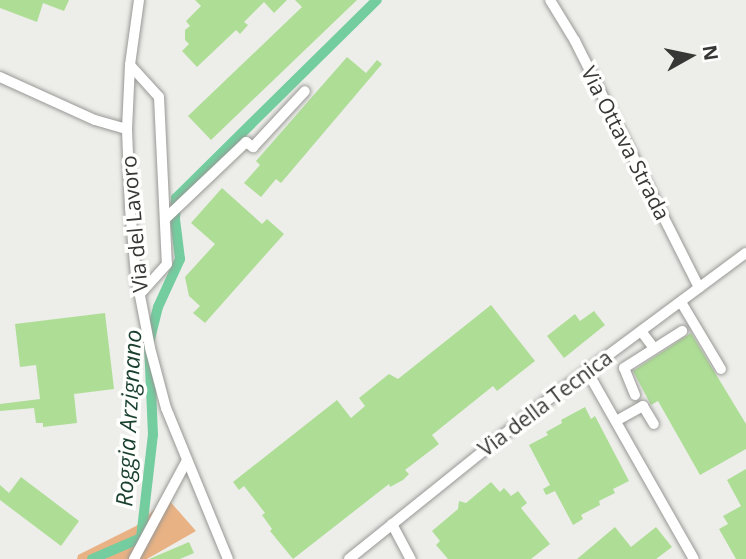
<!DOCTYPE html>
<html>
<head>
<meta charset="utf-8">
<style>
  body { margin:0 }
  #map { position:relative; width:746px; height:559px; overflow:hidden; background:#ededea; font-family:"Open Sans",sans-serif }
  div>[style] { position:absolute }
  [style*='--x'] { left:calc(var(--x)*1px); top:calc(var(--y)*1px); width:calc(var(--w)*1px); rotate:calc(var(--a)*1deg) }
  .green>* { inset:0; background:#e8b284 }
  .canal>* { height:10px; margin:-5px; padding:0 5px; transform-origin:5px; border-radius:5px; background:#74cd9f }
  .building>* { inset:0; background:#aede96 }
  .roads { filter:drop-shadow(0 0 2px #989895) drop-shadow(0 0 2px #989895) }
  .minor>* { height:10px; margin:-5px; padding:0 5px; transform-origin:5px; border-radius:5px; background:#fff }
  span { translate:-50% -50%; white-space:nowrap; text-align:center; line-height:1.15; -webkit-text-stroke:7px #fffffe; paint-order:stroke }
  .street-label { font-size:21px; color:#373735 }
  .water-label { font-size:23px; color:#193f2d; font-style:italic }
  .north { position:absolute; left:655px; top:21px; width:70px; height:70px; -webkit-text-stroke:5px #fffffe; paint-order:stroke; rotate:81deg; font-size:19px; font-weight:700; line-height:28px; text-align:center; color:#373735 }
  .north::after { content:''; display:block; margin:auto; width:24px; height:32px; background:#373735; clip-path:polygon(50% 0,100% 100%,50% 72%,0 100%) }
</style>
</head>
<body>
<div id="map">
  <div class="green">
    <i style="clip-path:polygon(167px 498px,196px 531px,147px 559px,77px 559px,78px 555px,136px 526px)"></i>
  </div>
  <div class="canal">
    <i style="--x:92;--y:559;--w:53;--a:-23.2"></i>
    <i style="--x:141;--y:538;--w:104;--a:-83.4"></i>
    <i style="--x:153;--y:435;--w:92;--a:-92.5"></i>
    <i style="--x:149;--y:343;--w:37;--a:-76"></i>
    <i style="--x:158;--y:307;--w:53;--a:-65.4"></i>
    <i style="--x:180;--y:259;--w:40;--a:-97.1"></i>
    <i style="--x:175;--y:219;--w:21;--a:-87"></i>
    <i style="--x:176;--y:198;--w:282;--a:-44.6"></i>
  </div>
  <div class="building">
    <i style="clip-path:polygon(0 0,69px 0,64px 11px,43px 3px,37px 22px,0 8px)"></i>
    <i style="clip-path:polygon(195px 0,287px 0,274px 13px,264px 2px,244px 22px,248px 25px,240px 34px,236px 30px,197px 67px,182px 51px,189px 44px,185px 40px,185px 30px,190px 26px,186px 21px,201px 6px)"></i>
    <i style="clip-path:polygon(295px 0,357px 0,211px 140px,188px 116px,302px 7px)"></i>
    <i style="clip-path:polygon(347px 57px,366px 73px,377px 60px,382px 64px,281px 183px,276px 179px,261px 197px,244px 183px,260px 165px,256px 161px)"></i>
    <i style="clip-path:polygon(222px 188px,262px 224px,267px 219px,284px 234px,205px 323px,193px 313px,200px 306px,189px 296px,185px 277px,215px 244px,191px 223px)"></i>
    <i style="clip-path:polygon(491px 305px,535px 361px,497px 391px,493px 386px,432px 435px,439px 444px,405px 470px,409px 474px,403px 480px,390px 487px,389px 484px,293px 559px,270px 531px,272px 529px,262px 515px,265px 513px,244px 486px,239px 490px,233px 482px,337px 400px,351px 418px,365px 406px,359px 398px,389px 374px,398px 379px)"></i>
    <i style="clip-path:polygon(594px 311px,605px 325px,564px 358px,547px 336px,575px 314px,580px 321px)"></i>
    <i style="clip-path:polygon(105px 313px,114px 389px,74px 394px,77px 423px,43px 427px,43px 423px,36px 423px,34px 408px,0 411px,0 404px,40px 399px,36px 365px,20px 367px,15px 324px)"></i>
    <i style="clip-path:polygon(691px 333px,746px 424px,746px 449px,700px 475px,658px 401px,651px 405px,633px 371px)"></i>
    <i style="clip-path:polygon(585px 407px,591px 419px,595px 416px,629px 481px,613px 489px,615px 493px,599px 501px,600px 505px,581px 515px,583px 519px,573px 525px,555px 491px,546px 495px,543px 489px,550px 485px,529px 445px,548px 435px,546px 432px,562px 423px,561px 420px)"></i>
    <i style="clip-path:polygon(746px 469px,746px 559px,736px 559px,719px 529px,728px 524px,723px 516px,741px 506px,727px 480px)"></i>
    <i style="clip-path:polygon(21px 477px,79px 521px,61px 546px,0 500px,0 485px,9px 493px)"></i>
    <i style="clip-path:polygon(491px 482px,500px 492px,504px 488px,511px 496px,518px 491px,527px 503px,521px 508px,550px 544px,531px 559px,448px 559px,436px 545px,440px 541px,432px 531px,458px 509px,459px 501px,466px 503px)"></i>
    <i style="clip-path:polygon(615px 527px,631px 547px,656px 527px,672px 547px,656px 559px,577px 559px)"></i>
    <i style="clip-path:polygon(189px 542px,194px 553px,180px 559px,149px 559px)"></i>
  </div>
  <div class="roads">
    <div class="minor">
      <i style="--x:139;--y:0;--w:66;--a:97.9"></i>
      <i style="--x:130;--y:65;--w:64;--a:92.7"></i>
      <i style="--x:127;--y:129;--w:79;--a:87.8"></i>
      <i style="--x:130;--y:208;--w:67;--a:84.9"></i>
      <i style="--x:136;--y:275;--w:74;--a:79.1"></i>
      <i style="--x:150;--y:348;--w:62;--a:75.1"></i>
      <i style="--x:166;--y:408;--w:163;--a:67.7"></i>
      <i style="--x:550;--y:0;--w:48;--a:58.6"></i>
      <i style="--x:575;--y:41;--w:276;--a:63.3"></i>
      <i style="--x:130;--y:65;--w:43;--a:47.8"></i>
      <i style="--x:159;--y:97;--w:167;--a:87.3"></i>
      <i style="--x:167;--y:264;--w:40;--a:132"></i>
      <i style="--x:0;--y:77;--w:104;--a:24.4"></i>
      <i style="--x:95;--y:120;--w:33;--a:16"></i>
      <i style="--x:165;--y:219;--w:112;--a:-43.5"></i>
      <i style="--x:246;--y:142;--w:9;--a:36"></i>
      <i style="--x:253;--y:147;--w:76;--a:-47.1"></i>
      <i style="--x:681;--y:302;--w:78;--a:59.2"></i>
      <i style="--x:641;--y:331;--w:21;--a:53"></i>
      <i style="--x:587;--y:371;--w:216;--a:60.4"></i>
      <i style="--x:635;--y:395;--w:29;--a:-112"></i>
      <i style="--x:624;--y:368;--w:69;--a:-32.5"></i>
      <i style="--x:616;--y:421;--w:31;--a:-29"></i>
      <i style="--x:643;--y:406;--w:21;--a:59"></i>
      <i style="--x:392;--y:524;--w:40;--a:62"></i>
      <i style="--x:134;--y:559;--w:110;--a:-61.8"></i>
      <i style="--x:349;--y:559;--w:236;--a:-38.8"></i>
      <i style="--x:533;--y:411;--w:265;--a:-36.6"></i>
    </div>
  </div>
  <div class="street-label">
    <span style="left:626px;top:143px;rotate:63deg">Via Ottava Strada</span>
    <span style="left:134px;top:224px;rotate:-95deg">Via del Lavoro</span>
    <span style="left:545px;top:403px;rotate:-37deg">Via della Tecnica</span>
  </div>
  <div class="water-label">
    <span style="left:128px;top:418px;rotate:-87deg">Roggia Arzignano</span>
  </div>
  <div class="north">N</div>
</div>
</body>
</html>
